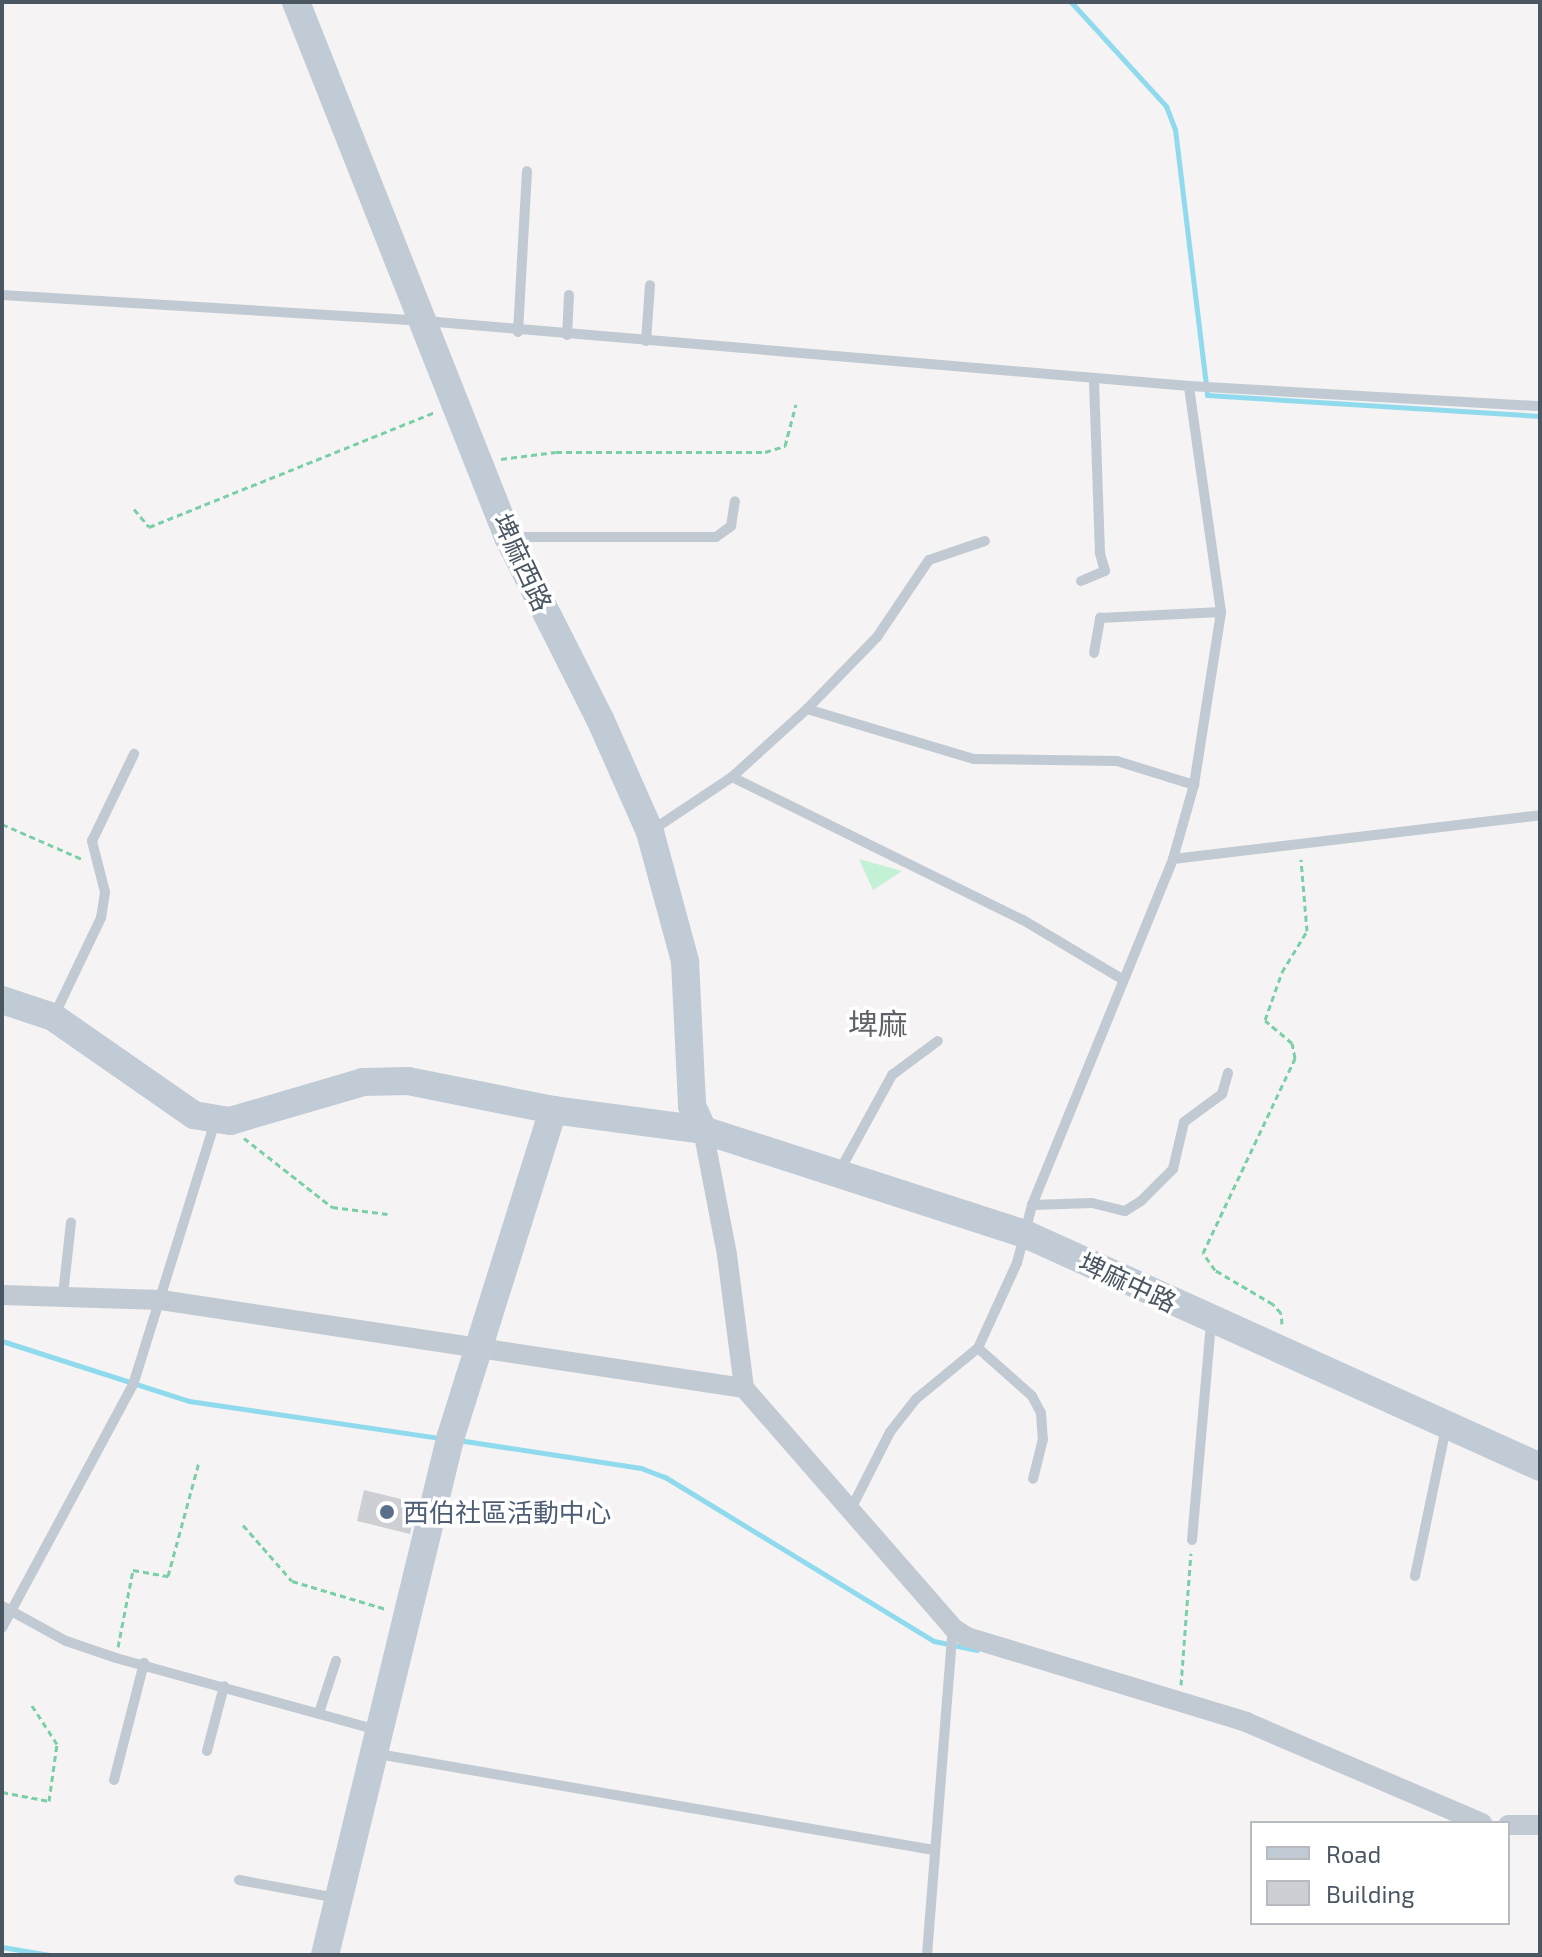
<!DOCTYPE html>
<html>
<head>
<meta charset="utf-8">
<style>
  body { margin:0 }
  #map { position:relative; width:1542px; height:1957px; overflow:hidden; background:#f5f3f3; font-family:"Exo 2","Noto Sans TC",sans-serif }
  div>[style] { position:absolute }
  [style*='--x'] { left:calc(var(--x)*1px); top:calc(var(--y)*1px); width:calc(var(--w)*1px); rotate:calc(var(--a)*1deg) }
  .green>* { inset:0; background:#c3f1d5 }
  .stream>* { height:5px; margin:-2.5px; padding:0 2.5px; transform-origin:2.5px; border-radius:2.5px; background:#90daee }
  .building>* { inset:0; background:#cdcfd5 }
  .path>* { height:3px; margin-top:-1.5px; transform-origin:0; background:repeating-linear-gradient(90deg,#7ad0a6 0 6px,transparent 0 10px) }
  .lane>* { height:10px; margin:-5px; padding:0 5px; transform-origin:5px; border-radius:5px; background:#c1cad2 }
  .street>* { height:20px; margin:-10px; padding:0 10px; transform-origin:10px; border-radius:10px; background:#c1cad2 }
  .secondary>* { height:28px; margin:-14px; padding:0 14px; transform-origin:14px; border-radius:14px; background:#c1cbd6 }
  .dots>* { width:22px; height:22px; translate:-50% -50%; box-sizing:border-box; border:4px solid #fff; border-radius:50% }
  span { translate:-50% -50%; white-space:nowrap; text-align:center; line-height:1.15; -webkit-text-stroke:7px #fff; paint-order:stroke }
  .street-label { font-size:26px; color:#4a5661 }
  .service-label { font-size:26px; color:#4e5e75 }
  .left { translate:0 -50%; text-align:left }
  .quarter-label { font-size:30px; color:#5f6368 }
  .frame { position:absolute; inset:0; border:4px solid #4a5661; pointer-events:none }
  .legend { position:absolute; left:1250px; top:1821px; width:260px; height:104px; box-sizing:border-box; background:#fff; border:2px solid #b7bbc0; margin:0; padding:10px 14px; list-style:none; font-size:24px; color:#4a5661 }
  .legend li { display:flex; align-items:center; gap:16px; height:40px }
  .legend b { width:40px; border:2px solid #b7bbc0 }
</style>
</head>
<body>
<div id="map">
  <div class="green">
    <i style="clip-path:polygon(859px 859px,902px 871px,873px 890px)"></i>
  </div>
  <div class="stream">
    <i style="--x:1071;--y:2;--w:141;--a:47.6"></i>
    <i style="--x:1166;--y:106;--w:25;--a:69"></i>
    <i style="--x:1175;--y:129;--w:268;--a:83.1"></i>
    <i style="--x:1207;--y:395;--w:334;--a:3.6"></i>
    <i style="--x:2;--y:1341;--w:196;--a:17.8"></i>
    <i style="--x:189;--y:1401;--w:254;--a:8.4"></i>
    <i style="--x:458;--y:1440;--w:185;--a:8.7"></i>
    <i style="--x:641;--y:1468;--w:26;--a:21"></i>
    <i style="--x:665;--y:1477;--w:315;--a:31.4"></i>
    <i style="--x:934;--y:1641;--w:44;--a:11.8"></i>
    <i style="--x:2;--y:1947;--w:48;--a:9.7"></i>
  </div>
  <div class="building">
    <i style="clip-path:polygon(364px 1490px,417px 1503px,410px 1534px,357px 1521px)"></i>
  </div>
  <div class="path">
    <i style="--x:501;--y:459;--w:55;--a:-7.3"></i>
    <i style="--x:556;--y:452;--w:209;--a:0"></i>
    <i style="--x:765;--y:452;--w:21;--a:-17"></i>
    <i style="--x:785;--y:446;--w:43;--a:-75.3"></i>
    <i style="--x:134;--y:509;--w:23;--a:50"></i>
    <i style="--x:149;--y:527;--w:308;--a:-21.9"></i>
    <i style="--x:2;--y:824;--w:87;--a:23.6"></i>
    <i style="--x:244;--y:1138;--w:112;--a:38.1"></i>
    <i style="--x:332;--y:1207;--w:56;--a:7.1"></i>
    <i style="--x:1282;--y:1324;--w:11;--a:-95"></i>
    <i style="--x:1281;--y:1313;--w:12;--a:-132"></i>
    <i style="--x:1273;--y:1304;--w:67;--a:-149.6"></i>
    <i style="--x:1215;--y:1270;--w:21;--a:-125"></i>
    <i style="--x:1203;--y:1253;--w:216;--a:-64.7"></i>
    <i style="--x:1295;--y:1058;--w:15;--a:-101"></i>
    <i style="--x:1292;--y:1043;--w:35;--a:-140"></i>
    <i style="--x:1265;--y:1020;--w:51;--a:-70.5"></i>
    <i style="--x:1282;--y:972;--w:48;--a:-58.6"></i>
    <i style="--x:1307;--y:931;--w:72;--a:-94.8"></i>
    <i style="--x:243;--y:1525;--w:74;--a:48.8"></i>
    <i style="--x:292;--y:1581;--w:98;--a:16.6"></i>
    <i style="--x:118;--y:1647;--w:78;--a:-79"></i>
    <i style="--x:133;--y:1570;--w:36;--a:10"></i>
    <i style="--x:168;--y:1576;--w:118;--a:-74.8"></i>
    <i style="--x:1181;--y:1685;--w:132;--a:-85.7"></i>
    <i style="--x:2;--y:1792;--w:48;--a:10.8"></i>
    <i style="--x:49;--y:1801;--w:58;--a:-82"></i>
    <i style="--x:57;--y:1744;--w:48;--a:-123"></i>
  </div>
  <div class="lane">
    <i style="--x:2;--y:295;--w:424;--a:3.5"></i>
    <i style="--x:425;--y:321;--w:767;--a:4.86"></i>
    <i style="--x:1189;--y:386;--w:352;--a:3.3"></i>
    <i style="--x:518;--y:332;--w:161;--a:-86.8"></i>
    <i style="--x:567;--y:335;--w:40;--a:-87.1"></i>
    <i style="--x:646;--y:341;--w:56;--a:-85.9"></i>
    <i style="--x:510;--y:537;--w:206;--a:0"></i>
    <i style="--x:716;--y:537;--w:19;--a:-36"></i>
    <i style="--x:731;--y:526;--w:25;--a:-81"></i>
    <i style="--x:1081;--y:581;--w:26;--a:-23"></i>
    <i style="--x:1105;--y:571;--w:19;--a:-106"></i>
    <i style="--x:1100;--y:553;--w:174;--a:-92"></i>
    <i style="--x:1094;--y:653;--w:36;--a:-80"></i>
    <i style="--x:1100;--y:618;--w:121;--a:-2.8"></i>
    <i style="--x:807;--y:709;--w:100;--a:-45.8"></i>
    <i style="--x:877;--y:637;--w:93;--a:-56"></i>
    <i style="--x:929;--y:560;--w:59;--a:-18.7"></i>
    <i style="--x:732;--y:777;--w:324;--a:26.2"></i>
    <i style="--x:1023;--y:920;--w:115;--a:30.8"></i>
    <i style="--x:651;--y:831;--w:97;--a:-33.7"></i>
    <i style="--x:732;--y:777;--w:101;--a:-42.2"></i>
    <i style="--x:807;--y:709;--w:174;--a:16.7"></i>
    <i style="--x:974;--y:759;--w:143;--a:0.8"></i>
    <i style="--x:1117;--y:761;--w:81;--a:17.3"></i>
    <i style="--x:1173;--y:859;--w:370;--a:-6.8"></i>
    <i style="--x:54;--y:1016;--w:109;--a:-64.4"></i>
    <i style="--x:101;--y:918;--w:26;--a:-81"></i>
    <i style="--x:105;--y:892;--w:53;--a:-104.3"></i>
    <i style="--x:92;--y:841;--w:97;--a:-64.2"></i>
    <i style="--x:839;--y:1172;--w:111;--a:-61.3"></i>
    <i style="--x:892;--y:1075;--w:57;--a:-36.5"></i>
    <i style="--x:1032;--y:1205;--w:60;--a:-1.9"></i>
    <i style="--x:1092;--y:1203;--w:34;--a:14"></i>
    <i style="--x:1125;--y:1211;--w:19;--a:-32"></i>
    <i style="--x:1141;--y:1201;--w:45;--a:-45"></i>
    <i style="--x:1173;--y:1169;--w:48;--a:-76.8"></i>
    <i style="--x:1184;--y:1122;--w:47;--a:-36.4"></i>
    <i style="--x:1222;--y:1094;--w:22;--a:-74"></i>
    <i style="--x:63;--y:1295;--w:73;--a:-83.7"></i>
    <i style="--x:978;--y:1348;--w:72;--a:41.6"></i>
    <i style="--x:1032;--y:1396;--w:19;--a:62"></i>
    <i style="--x:1041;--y:1413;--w:26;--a:86"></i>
    <i style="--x:1043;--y:1439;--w:41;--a:104"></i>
    <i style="--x:852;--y:1507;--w:84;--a:-63.1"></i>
    <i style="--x:890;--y:1432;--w:42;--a:-51.8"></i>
    <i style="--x:916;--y:1399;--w:80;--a:-39.4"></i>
    <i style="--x:978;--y:1348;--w:94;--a:-65.4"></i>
    <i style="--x:1017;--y:1263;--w:60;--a:-75.5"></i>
    <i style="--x:1032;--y:1205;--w:374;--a:-67.8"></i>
    <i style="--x:1173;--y:859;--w:77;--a:-74.2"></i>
    <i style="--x:1194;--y:785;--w:175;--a:-81.1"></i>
    <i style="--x:1221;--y:612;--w:228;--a:-98.1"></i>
    <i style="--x:1192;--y:1540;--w:219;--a:-85"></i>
    <i style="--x:1415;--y:1576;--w:152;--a:-78.2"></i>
    <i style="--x:2;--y:1606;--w:73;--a:28.7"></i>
    <i style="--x:66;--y:1641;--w:53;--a:18.8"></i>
    <i style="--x:116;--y:1658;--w:272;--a:15.4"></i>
    <i style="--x:2;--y:1628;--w:276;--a:-61.7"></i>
    <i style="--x:133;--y:1385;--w:276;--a:-72.7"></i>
    <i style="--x:319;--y:1713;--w:55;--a:-71.9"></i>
    <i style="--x:207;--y:1751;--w:67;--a:-75.3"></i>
    <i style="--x:378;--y:1754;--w:564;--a:9.8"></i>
    <i style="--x:114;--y:1780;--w:121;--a:-75.6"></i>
    <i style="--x:239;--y:1880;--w:100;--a:10.4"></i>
    <i style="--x:927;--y:1955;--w:328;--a:-85.5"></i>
  </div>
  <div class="street">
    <i style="--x:703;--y:1130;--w:127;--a:79.1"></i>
    <i style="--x:727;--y:1255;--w:134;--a:82.7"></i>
    <i style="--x:744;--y:1388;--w:318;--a:48.9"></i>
    <i style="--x:953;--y:1628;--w:17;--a:33"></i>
    <i style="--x:967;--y:1637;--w:292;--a:16.9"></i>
    <i style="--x:1246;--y:1722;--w:257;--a:23.2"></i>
    <i style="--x:2;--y:1295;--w:159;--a:1.8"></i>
    <i style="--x:161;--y:1300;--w:590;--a:8.58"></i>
    <i style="--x:1508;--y:1825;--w:32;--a:0"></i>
  </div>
  <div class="secondary">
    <i style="--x:296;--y:2;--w:575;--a:68.38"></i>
    <i style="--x:508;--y:537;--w:204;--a:63.2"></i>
    <i style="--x:600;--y:719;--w:124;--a:66.1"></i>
    <i style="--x:650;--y:832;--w:134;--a:74.8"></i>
    <i style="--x:685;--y:961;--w:145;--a:87.2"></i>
    <i style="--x:692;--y:1106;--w:26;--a:65"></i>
    <i style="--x:2;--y:1000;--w:54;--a:18.4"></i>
    <i style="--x:53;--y:1017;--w:172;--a:34.8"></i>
    <i style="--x:194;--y:1115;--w:22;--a:10"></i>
    <i style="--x:216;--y:1119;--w:14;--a:8"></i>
    <i style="--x:230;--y:1121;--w:139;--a:-16.3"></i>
    <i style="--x:363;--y:1082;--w:45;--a:-1.3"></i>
    <i style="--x:408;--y:1081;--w:148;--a:11.3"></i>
    <i style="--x:553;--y:1110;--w:151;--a:7.6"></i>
    <i style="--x:703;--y:1130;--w:338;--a:17.9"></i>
    <i style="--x:1025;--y:1234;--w:565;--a:24.34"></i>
    <i style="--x:325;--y:1955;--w:531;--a:-76.38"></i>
    <i style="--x:450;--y:1439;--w:345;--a:-72.6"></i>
  </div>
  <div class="dots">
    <i style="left:387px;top:1512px;background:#5c6f8a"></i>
  </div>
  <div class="street-label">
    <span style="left:523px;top:562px;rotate:65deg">埤麻西路</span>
    <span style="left:1128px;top:1282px;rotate:25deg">埤麻中路</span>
  </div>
  <div class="service-label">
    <span class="left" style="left:403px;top:1512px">西伯社區活動中心</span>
  </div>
  <div class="quarter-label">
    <span style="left:878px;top:1023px">埤麻</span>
  </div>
  <div class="frame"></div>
  <ul class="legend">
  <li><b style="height:10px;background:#c1cbd6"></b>Road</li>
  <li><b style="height:22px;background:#cdcfd5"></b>Building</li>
  </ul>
</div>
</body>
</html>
